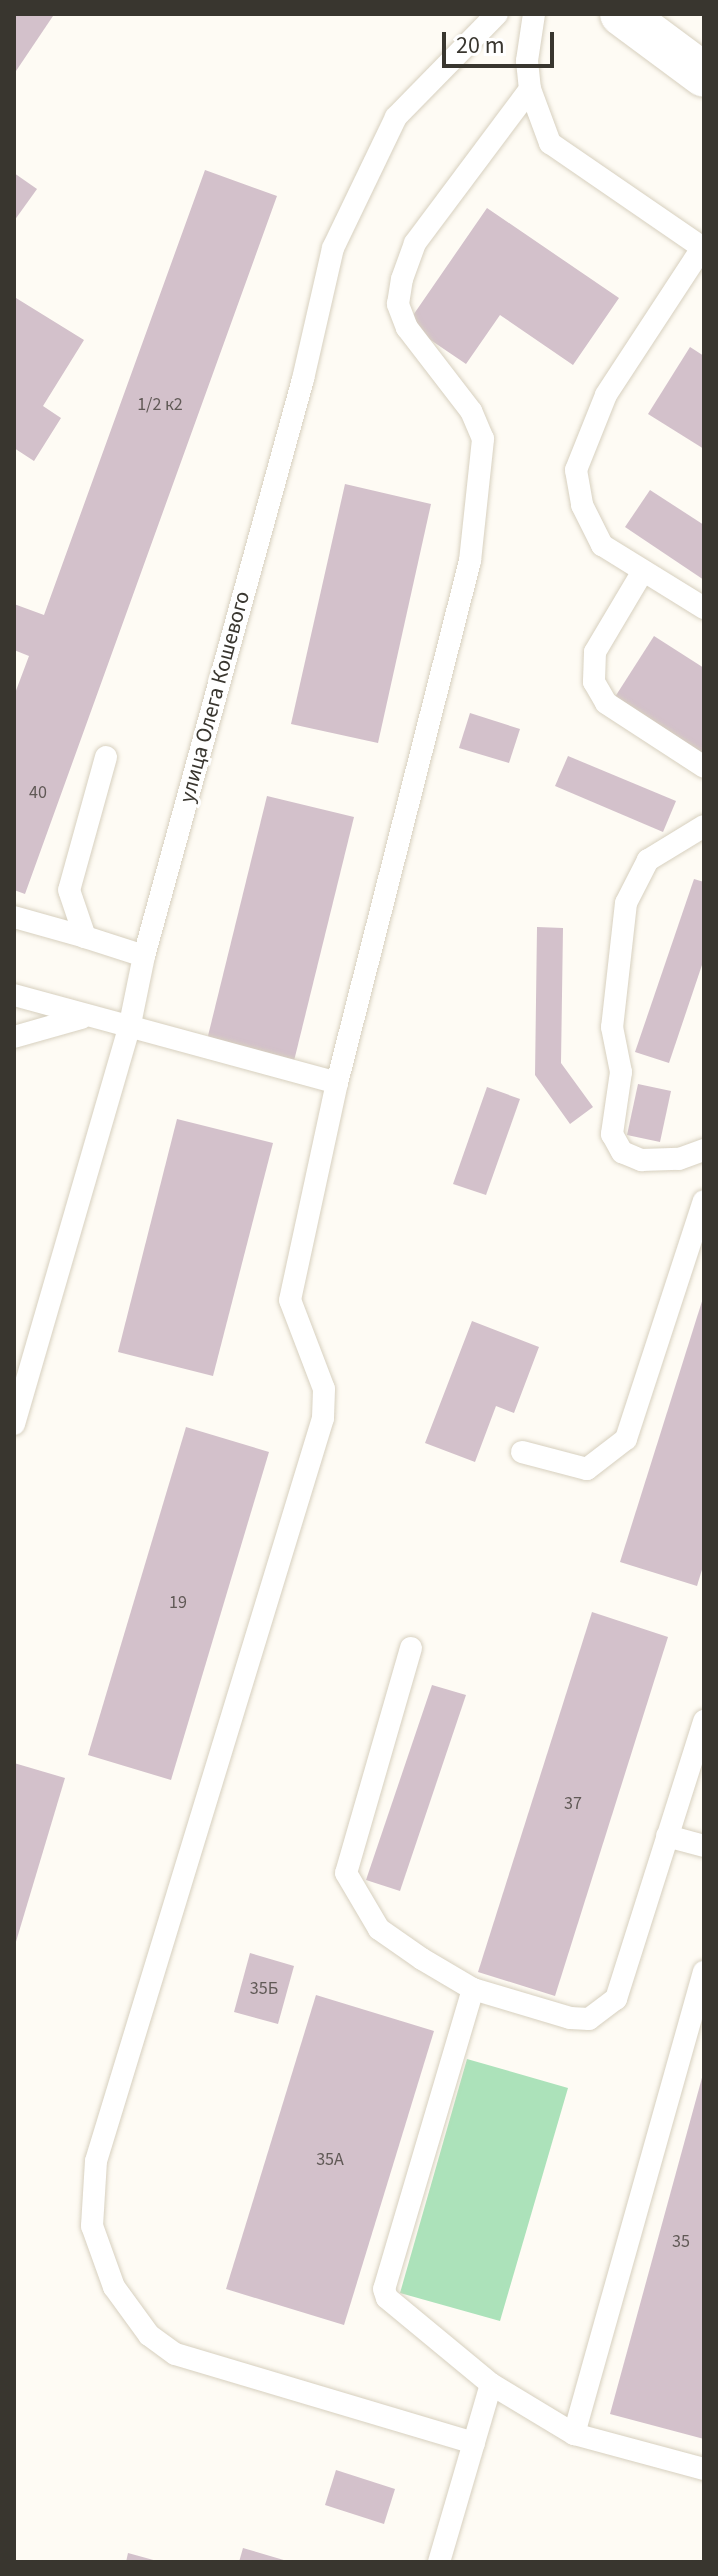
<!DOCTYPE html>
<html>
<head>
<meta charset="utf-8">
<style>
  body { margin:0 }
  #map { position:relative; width:718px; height:2576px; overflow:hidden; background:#fefbf4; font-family:"Source Sans 3",sans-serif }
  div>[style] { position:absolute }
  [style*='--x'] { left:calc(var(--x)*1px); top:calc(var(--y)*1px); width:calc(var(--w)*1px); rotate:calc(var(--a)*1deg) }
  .green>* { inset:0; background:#ace2ba }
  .building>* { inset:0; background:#d3c1cb }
  .roads { filter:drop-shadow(0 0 2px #d7d0bf) drop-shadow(0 0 2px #d7d0bf) }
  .service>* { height:22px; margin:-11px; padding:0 11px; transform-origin:11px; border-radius:11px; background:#fff }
  .primary>* { height:44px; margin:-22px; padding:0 22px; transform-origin:22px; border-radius:22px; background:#fff }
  span { translate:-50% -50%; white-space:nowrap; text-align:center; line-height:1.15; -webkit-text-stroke:6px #fff; paint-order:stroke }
  .number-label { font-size:18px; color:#605956 }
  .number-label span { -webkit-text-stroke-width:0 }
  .street-label { font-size:22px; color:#39362f }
  .frame { position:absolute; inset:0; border:16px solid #39362f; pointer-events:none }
  .scale { position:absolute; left:442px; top:32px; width:112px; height:36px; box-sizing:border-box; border:4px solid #39362f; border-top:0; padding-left:10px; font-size:24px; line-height:28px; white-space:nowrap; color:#39362f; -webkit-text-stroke:6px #fff; paint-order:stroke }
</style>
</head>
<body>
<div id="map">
  <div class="green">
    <i style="clip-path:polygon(467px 2059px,568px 2088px,500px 2321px,400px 2293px)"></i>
  </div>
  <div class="building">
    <i style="clip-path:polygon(14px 14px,53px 16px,14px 74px)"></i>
    <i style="clip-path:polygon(205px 170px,277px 196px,25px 894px,14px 890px,14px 696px,29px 656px,14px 650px,14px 604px,44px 615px)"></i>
    <i style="clip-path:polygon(14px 173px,37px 189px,14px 221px)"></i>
    <i style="clip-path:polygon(487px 208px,619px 298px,573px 365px,500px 315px,466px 364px,407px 324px)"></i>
    <i style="clip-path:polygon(16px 298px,84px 340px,43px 406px,61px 418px,34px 461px,14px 448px)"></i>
    <i style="clip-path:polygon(690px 347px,704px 356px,704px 449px,648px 414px)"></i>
    <i style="clip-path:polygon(345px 484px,431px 504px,378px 743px,291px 724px)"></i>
    <i style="clip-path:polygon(650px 490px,704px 525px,704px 580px,625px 527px)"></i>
    <i style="clip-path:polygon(654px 636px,704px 668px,704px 758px,613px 700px)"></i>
    <i style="clip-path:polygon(470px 713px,520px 729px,509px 763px,459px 748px)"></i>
    <i style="clip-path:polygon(568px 756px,676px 801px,663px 832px,555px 786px)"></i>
    <i style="clip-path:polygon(267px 796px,354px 817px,293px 1065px,206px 1044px)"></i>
    <i style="clip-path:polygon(694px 879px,704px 882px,704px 959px,669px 1063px,635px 1052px)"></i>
    <i style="clip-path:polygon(537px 927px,563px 928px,561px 1063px,593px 1107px,570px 1124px,535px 1075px)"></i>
    <i style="clip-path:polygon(638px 1084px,671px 1091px,660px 1142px,627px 1135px)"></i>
    <i style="clip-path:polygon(487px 1087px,520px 1099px,486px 1195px,453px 1184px)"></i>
    <i style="clip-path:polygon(177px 1119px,273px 1143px,213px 1376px,118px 1352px)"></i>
    <i style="clip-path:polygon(703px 1298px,704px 1563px,697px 1586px,620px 1562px)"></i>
    <i style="clip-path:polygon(472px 1321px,539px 1347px,514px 1413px,496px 1406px,475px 1462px,425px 1443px)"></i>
    <i style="clip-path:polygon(186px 1427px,269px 1452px,171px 1780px,88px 1755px)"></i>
    <i style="clip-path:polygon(592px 1612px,668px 1637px,555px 1996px,478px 1972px)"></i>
    <i style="clip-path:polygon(432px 1685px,466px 1695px,400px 1891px,366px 1880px)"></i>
    <i style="clip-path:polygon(14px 1763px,65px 1778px,15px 1945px,14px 1945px)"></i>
    <i style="clip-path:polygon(250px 1953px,294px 1966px,278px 2024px,234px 2012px)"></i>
    <i style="clip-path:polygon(316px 1995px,434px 2031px,344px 2325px,226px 2289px)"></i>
    <i style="clip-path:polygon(703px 2074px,704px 2074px,704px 2439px,610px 2414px)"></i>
    <i style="clip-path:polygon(336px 2470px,395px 2489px,384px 2524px,325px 2505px)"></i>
    <i style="clip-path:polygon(243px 2548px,287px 2561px,287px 2562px,239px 2562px)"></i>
    <i style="clip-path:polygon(128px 2553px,157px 2561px,157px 2562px,126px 2562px)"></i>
  </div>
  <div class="roads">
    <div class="service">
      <i style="--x:534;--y:14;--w:48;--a:98.5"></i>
      <i style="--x:527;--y:61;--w:28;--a:84"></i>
      <i style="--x:530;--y:89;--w:58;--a:69.7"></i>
      <i style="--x:550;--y:143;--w:187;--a:34.5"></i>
      <i style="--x:704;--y:245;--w:179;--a:123.2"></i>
      <i style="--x:606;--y:395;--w:81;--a:111.8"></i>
      <i style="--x:576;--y:470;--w:36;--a:80"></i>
      <i style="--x:582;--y:505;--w:45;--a:63.4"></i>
      <i style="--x:602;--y:545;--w:120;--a:31.7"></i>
      <i style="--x:643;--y:571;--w:94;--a:120.7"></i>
      <i style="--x:595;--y:652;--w:30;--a:92"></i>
      <i style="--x:594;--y:682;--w:24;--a:60"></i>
      <i style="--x:606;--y:703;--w:117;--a:33.1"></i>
      <i style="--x:106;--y:757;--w:138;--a:105.5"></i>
      <i style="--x:69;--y:890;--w:50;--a:71.2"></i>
      <i style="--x:85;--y:937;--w:62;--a:17.9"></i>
      <i style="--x:704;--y:826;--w:66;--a:148.7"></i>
      <i style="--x:648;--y:860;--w:48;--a:117.1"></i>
      <i style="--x:626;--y:903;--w:125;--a:96.4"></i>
      <i style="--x:612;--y:1027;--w:46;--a:78.7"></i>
      <i style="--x:621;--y:1072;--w:63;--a:98.3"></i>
      <i style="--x:612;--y:1134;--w:21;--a:61"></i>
      <i style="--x:622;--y:1152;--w:21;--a:23"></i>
      <i style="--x:641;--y:1160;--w:38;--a:-2"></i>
      <i style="--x:679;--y:1159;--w:27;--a:-20"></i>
      <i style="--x:14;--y:917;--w:74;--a:15.7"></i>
      <i style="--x:14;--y:995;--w:335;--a:15.2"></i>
      <i style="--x:14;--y:1037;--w:70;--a:-15.8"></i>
      <i style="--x:14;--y:1424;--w:411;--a:-73.8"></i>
      <i style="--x:129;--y:1029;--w:75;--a:-78.4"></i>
      <i style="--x:144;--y:956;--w:599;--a:-74.59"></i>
      <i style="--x:303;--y:379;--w:134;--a:-77.1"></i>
      <i style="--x:333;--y:248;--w:145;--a:-64.3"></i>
      <i style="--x:396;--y:117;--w:144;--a:-45.6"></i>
      <i style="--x:522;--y:1452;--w:67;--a:14.7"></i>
      <i style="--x:587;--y:1469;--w:49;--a:-37.6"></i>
      <i style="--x:626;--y:1439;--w:250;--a:-71.9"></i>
      <i style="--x:411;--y:1648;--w:234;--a:106.1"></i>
      <i style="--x:346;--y:1873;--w:65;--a:59.5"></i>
      <i style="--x:379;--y:1929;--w:52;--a:34.9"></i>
      <i style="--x:422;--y:1959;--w:59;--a:30.5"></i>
      <i style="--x:473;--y:1989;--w:101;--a:16.6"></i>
      <i style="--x:570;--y:2018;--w:19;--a:3"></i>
      <i style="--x:589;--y:2019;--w:34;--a:-37"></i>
      <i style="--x:616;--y:1999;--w:292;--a:-72.4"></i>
      <i style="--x:667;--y:1836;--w:38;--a:15"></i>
      <i style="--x:473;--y:1989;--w:313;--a:106.5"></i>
      <i style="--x:384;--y:2289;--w:9;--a:72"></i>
      <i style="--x:387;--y:2298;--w:135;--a:39.6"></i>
      <i style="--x:491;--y:2384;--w:97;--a:31.1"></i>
      <i style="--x:574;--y:2434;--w:135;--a:15.1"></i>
      <i style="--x:574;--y:2434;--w:480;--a:-74.3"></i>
      <i style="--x:474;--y:2443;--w:312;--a:-163.4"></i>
      <i style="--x:175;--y:2354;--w:32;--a:-144"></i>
      <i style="--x:149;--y:2335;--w:59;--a:-126.1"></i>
      <i style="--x:114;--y:2287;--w:65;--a:-109.8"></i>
      <i style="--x:92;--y:2226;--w:65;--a:-86.5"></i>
      <i style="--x:96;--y:2161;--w:777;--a:-73.01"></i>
      <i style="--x:323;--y:1418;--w:29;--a:-88"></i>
      <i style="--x:324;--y:1389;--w:95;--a:-110.9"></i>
      <i style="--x:290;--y:1300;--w:222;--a:-77.8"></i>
      <i style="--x:337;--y:1083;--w:539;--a:-75.71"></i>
      <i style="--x:470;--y:561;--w:123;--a:-83.9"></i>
      <i style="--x:483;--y:439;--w:30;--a:-113"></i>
      <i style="--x:471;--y:411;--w:105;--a:-127.6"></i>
      <i style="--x:407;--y:328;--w:26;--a:-111"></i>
      <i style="--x:398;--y:304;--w:25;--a:-81"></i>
      <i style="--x:402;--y:279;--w:38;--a:-70"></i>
      <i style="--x:415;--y:243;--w:192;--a:-53.2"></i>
      <i style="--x:439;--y:2562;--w:185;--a:-73.7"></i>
    </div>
    <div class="primary">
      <i style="--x:622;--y:14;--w:102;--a:36.6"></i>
    </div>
  </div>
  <div class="number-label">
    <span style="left:160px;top:405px">1/2 к2</span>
    <span style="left:38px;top:793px">40</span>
    <span style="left:178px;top:1603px">19</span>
    <span style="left:573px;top:1804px">37</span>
    <span style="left:264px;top:1989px">35Б</span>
    <span style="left:330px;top:2160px">35А</span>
    <span style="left:681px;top:2242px">35</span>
  </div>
  <div class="street-label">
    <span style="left:215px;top:697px;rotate:-75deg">улица Олега Кошевого</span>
  </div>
  <div class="frame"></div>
  <div class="scale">20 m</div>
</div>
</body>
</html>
